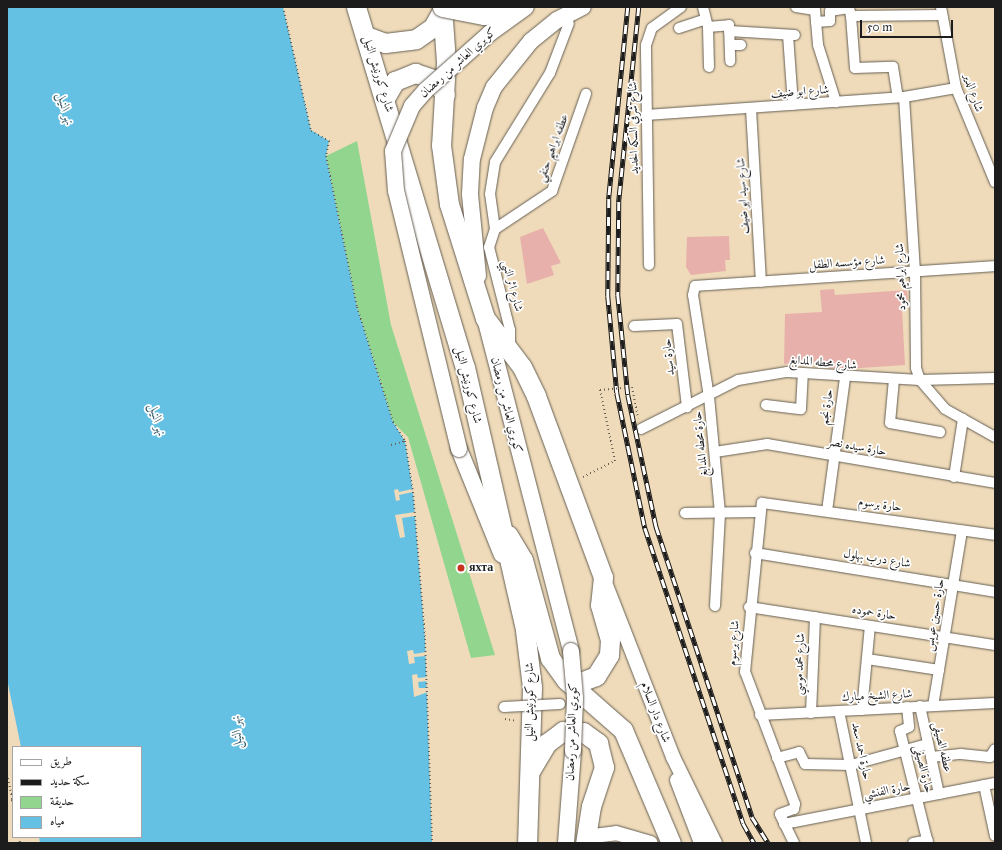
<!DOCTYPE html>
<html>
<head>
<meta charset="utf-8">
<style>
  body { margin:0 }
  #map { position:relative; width:1002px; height:850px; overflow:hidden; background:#efdbba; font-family:"IM FELL Great Primer",Amiri,serif }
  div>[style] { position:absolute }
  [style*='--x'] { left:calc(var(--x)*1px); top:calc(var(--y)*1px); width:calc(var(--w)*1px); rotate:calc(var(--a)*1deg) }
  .green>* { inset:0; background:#91d58e }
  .water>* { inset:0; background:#65c1e3 }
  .pier>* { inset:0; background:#efdbba }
  .building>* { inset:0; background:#e7b0aa }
  .path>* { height:2px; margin-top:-1px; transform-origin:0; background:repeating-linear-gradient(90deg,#665f53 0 1px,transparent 0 4px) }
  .roads { filter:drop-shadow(0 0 1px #665f53) drop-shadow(0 0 1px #665f53) }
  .street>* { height:10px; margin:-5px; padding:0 5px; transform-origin:5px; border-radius:5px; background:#fff }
  .secondary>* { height:14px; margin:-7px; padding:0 7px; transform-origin:7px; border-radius:7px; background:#fff }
  .primary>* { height:16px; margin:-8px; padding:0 8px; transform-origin:8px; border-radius:8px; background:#fff }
  .highway>* { height:19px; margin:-9.5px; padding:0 9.5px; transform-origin:9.5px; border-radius:9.5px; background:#fff }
  .rail>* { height:4.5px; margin-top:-2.25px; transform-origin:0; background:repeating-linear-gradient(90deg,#fff 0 9px,#1c1c1c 0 18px); box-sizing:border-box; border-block:1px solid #1c1c1c }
  .path-bridge>* { height:2px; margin-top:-1px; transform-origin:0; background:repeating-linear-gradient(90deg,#665f53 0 1px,transparent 0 4px) }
  .bridges { filter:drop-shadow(0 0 1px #665f53) drop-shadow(0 0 1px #665f53) }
  .street-bridge>* { height:10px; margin:-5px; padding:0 5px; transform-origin:5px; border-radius:5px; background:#fff }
  .primary-bridge>* { height:16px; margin:-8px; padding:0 8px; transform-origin:8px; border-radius:8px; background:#fff }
  .highway-bridge>* { height:19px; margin:-9.5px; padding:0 9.5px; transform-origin:9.5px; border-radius:9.5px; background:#fff }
  .dots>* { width:11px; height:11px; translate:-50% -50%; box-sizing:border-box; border:2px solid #fff; border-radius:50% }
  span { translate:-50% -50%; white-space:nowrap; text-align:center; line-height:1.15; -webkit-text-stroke:3.5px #fff; paint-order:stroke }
  .street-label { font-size:12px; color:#1c1c1c }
  .poi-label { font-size:12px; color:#1c1c1c; font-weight:700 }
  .left { translate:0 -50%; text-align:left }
  .water-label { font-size:13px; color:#395e6c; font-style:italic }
  .frame { position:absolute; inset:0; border:8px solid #1c1c1c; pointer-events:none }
  .legend { position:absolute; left:12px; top:746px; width:130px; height:92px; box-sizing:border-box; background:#fff; border:1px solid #a4a4a4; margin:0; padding:5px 7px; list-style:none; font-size:12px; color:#1c1c1c }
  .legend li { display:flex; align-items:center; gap:8px; height:20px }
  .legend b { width:20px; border:1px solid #a4a4a4 }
  .scale { position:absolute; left:860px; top:20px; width:93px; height:18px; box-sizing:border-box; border:2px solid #1c1c1c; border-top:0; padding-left:5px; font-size:12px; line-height:14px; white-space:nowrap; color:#1c1c1c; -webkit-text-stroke:3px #fff; paint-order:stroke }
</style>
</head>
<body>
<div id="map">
  <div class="green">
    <i style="clip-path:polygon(357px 141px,391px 325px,495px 655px,471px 658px,408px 437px,393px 422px,357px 307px,326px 156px)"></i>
  </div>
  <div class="water">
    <i style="clip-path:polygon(7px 7px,283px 7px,311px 130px,329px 141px,326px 156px,357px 307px,393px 422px,405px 441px,413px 492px,425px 639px,432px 843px,40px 843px,39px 837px,141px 837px,141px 747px,21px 747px,7px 679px)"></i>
  </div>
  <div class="pier">
    <i style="clip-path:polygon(398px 489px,399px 492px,412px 489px,413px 492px,399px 495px,400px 500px,396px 501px,394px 490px)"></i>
    <i style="clip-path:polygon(415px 512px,415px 516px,402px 518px,405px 537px,400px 538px,395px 515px)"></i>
    <i style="clip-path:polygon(413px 650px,414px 654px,426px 652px,426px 656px,414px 657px,415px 663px,409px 664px,407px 651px)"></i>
    <i style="clip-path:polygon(417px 674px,418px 678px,427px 677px,427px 681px,418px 682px,419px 688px,427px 688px,428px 692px,414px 697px,412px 675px)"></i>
  </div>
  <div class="building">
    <i style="clip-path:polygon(543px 228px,561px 263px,551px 266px,554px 275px,527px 284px,520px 237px)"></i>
    <i style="clip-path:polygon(729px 236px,730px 260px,725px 260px,726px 271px,691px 275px,686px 267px,687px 237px)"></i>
    <i style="clip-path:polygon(834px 289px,835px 295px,907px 290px,908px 304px,902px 309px,905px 365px,846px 369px,824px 368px,824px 361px,784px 364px,785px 314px,822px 312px,820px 290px)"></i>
  </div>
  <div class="path">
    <i style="--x:283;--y:7;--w:127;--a:77.3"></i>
    <i style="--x:311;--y:131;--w:21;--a:29"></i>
    <i style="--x:329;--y:141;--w:15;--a:101"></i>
    <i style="--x:326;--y:156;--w:154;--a:78.4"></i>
    <i style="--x:357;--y:307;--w:121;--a:72.6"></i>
    <i style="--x:393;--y:422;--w:22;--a:58"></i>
    <i style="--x:405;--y:441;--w:52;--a:81.1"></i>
    <i style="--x:413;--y:492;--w:147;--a:85.3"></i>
    <i style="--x:425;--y:639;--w:204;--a:88"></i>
    <i style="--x:632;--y:387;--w:32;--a:79"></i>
    <i style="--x:391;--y:445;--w:15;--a:-16"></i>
    <i style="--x:583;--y:477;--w:36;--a:-27"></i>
    <i style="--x:615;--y:461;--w:73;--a:-101.9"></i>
    <i style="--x:505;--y:719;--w:12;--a:9"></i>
    <i style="--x:7;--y:774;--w:29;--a:78"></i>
    <i style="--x:7;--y:801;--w:6;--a:-9"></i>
    <i style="--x:19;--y:837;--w:6;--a:81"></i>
  </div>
  <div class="roads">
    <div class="street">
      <i style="--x:703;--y:7;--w:21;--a:76"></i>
      <i style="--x:708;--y:27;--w:40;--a:88.6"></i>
      <i style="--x:796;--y:7;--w:19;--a:9"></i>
      <i style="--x:815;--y:10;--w:35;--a:85"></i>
      <i style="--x:818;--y:45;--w:60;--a:72.5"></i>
      <i style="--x:941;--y:7;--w:82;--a:79.5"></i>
      <i style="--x:956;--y:88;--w:102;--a:67.5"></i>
      <i style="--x:851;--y:16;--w:52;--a:85.6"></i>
      <i style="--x:855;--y:68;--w:38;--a:-2"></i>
      <i style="--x:893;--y:67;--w:30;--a:81"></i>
      <i style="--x:816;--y:22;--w:14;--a:-4"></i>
      <i style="--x:830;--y:21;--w:10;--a:-90"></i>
      <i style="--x:830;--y:11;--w:19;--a:-9"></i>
      <i style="--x:849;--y:8;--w:8;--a:76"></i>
      <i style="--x:851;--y:16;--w:91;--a:-0.6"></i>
      <i style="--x:708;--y:27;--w:21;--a:-5"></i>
      <i style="--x:729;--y:25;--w:36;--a:88"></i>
      <i style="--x:679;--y:28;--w:28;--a:-18"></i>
      <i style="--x:729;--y:31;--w:66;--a:3.5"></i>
      <i style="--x:788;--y:35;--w:70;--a:85.9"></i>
      <i style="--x:730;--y:45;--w:11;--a:0"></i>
      <i style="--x:904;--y:97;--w:175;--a:86.4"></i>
      <i style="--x:915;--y:272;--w:96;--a:89.4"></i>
      <i style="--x:916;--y:368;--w:13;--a:72"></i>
      <i style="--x:920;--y:380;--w:75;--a:-1.5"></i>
      <i style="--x:751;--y:109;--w:173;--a:86.7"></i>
      <i style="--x:646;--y:115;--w:259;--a:-4"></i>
      <i style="--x:904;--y:97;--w:53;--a:-9.8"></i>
      <i style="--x:495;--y:229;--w:35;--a:-98"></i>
      <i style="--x:490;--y:194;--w:32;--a:-81"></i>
      <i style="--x:495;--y:162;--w:105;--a:-58.3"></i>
      <i style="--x:550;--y:73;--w:53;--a:-69.2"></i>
      <i style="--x:495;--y:229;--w:69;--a:-33.7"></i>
      <i style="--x:552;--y:191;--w:103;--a:-70.7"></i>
      <i style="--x:495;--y:229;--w:19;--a:108"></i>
      <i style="--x:489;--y:247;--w:86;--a:75.8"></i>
      <i style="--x:510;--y:330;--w:18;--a:90"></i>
      <i style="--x:649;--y:265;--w:220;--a:-90.8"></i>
      <i style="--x:646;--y:45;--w:18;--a:-71"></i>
      <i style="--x:652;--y:28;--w:36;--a:-36"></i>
      <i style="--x:634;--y:326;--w:43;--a:-2.7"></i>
      <i style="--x:677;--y:324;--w:84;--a:83.1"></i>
      <i style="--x:894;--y:379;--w:44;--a:95.2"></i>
      <i style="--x:890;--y:423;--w:51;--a:10.2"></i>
      <i style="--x:766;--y:405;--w:35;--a:7"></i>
      <i style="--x:801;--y:409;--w:35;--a:-87"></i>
      <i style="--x:641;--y:429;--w:109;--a:-26.8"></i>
      <i style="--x:738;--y:380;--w:50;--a:-9.3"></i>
      <i style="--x:787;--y:372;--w:133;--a:3.4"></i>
      <i style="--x:920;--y:380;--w:38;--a:49"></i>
      <i style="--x:945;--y:409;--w:57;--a:29.2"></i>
      <i style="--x:715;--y:452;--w:53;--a:-8.7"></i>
      <i style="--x:767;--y:444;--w:231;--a:9.7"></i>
      <i style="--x:954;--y:477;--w:59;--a:-81.2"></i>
      <i style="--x:827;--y:511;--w:134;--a:-82.3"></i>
      <i style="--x:685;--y:513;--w:74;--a:-0.8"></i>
      <i style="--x:755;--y:553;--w:243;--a:9.2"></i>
      <i style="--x:715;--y:606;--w:93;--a:-86.9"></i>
      <i style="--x:720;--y:513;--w:117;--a:-95.4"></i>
      <i style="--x:709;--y:397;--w:103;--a:-98.9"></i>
      <i style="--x:693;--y:295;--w:9;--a:-77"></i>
      <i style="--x:695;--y:286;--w:301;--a:-3.8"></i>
      <i style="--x:749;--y:607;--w:249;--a:8.8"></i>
      <i style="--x:867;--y:659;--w:73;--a:8.7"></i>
      <i style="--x:920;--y:706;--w:90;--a:77.8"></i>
      <i style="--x:933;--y:706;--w:178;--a:-80.6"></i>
      <i style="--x:907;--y:707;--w:20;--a:84"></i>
      <i style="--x:909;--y:727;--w:10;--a:156"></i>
      <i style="--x:900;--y:731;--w:115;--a:76"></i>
      <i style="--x:862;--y:710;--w:84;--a:-84.6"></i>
      <i style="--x:839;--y:711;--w:135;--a:78.4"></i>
      <i style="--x:811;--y:713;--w:96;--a:-87.6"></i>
      <i style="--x:760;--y:715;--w:235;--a:-2.9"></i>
      <i style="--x:931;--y:757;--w:30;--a:-6"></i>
      <i style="--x:961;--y:754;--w:29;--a:6"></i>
      <i style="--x:990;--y:757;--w:9;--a:-58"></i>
      <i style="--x:777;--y:758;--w:23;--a:-15"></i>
      <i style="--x:799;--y:752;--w:13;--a:63"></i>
      <i style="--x:805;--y:764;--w:46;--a:1.2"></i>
      <i style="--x:851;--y:765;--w:80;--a:-15.3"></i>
      <i style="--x:984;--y:785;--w:52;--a:77.8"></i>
      <i style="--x:784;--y:824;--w:215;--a:-11"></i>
      <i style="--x:794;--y:843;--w:32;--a:-116"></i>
      <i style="--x:780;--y:814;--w:15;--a:-20"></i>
      <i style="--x:794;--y:809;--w:5;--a:-79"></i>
      <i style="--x:795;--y:804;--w:141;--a:-110.7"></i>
      <i style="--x:745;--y:672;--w:170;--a:-84.3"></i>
      <i style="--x:762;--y:503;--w:235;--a:7.8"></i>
      <i style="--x:913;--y:843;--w:15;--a:-11"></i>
    </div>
    <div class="secondary">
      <i style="--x:604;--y:580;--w:190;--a:68.7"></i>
      <i style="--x:673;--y:757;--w:96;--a:64"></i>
      <i style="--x:677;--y:780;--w:67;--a:69.1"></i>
      <i style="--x:585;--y:837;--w:31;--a:-7"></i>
      <i style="--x:616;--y:833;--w:36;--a:16"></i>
    </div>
    <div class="primary">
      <i style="--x:478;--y:276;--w:82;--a:-95.6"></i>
      <i style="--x:470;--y:194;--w:35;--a:-87"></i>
      <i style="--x:472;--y:159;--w:53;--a:-75.7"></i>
      <i style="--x:485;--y:108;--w:23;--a:-67"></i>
      <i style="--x:494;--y:87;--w:59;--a:-51.2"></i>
      <i style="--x:531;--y:41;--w:33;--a:-39"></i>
      <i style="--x:557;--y:20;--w:29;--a:-27"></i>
      <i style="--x:485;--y:318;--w:344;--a:75.5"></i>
      <i style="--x:459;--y:449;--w:114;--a:67.9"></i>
      <i style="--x:566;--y:843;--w:92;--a:-85.6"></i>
    </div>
    <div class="highway">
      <i style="--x:356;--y:7;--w:376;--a:73.2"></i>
      <i style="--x:465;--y:367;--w:270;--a:77.1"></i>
      <i style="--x:525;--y:630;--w:57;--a:83"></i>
      <i style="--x:532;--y:687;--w:156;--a:91.8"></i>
      <i style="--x:442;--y:7;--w:55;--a:85.8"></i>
      <i style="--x:446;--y:62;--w:83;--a:93.4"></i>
      <i style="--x:441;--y:145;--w:60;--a:82.3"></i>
      <i style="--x:449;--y:204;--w:120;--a:72.5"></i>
      <i style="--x:485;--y:318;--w:61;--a:52.9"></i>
      <i style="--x:522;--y:367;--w:32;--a:64"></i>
      <i style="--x:536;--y:396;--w:193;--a:69.7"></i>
      <i style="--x:603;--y:577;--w:28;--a:96"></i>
      <i style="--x:600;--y:605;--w:36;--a:74"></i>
      <i style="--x:610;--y:640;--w:15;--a:94"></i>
      <i style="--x:609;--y:655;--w:25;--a:122"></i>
      <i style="--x:596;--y:676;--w:25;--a:159"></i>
      <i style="--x:366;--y:36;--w:20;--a:20"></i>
      <i style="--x:385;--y:43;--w:31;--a:-7"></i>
      <i style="--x:416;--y:39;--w:21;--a:-35"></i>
      <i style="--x:433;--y:27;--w:23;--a:-61"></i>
      <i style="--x:385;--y:98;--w:20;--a:-60"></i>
      <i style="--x:395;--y:81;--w:22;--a:-22"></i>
      <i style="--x:415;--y:73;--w:20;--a:18"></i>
      <i style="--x:434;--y:79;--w:19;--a:55"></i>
      <i style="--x:508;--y:535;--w:29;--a:59"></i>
      <i style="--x:523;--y:560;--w:102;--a:74.6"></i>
      <i style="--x:550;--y:658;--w:27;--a:54"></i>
      <i style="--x:566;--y:680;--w:76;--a:41.3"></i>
      <i style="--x:623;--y:730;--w:123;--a:67"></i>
      <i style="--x:530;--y:771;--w:33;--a:-59"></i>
      <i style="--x:547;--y:743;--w:20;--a:-37"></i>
      <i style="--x:563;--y:731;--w:20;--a:3"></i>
      <i style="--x:583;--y:732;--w:19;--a:36"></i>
      <i style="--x:598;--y:743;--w:25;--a:76"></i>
      <i style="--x:604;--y:767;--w:41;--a:108.4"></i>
      <i style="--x:591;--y:806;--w:37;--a:99"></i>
    </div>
  </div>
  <div class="rail">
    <i style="--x:628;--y:7;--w:193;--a:95.7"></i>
    <i style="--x:609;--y:199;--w:97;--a:90.6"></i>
    <i style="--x:608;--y:296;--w:97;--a:84.7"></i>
    <i style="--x:617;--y:393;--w:138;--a:78.3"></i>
    <i style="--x:645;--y:528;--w:311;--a:71.6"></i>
    <i style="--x:743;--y:823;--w:23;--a:61"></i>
    <i style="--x:639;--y:7;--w:196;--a:95.9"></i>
    <i style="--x:619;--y:202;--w:93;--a:90.6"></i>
    <i style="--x:618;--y:295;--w:100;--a:84.3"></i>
    <i style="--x:628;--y:395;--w:134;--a:77.9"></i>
    <i style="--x:656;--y:526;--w:306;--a:71.7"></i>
    <i style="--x:752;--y:817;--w:31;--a:58"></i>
  </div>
  <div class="path-bridge">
    <i style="--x:600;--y:390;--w:32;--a:-5"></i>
  </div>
  <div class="bridges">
    <div class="street-bridge">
      <i style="--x:504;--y:707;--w:56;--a:-3.1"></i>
    </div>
    <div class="primary-bridge">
      <i style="--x:459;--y:449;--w:266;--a:-103.7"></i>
      <i style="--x:396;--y:191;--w:40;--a:-94.3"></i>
      <i style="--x:393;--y:151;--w:49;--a:-67.1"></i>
      <i style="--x:412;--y:106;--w:20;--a:-49"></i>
      <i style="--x:425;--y:91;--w:87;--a:-41.7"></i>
      <i style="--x:490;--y:33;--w:44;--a:-35.8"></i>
      <i style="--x:571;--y:651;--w:47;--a:85.1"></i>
      <i style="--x:575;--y:698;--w:53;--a:92.2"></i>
    </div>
    <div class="highway-bridge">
      <i style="--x:442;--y:7;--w:43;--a:10.8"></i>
      <i style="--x:484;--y:15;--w:35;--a:-13"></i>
    </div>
  </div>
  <div class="dots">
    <i style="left:461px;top:568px;background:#c8321e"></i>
  </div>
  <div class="street-label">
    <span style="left:458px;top:63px;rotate:-42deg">كوبري العاشر من رمضان</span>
    <span style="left:378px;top:74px;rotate:73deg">شارع كورنيش النيل</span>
    <span style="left:800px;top:92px;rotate:-4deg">شارع ابو ضيف</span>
    <span style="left:973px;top:93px;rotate:72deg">شارع الدير</span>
    <span style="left:634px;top:128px;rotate:-91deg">شارع شرقي السكه الحديد</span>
    <span style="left:553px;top:148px;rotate:-70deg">عطفه ابراهيم حنفي</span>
    <span style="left:743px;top:196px;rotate:-93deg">شارع سيد ابو ضيف</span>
    <span style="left:847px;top:263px;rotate:-4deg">شارع مؤسسه الطفل</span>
    <span style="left:901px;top:277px;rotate:-92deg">شارع ابراهيم محمود</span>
    <span style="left:512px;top:286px;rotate:75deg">شارع اثر النبي</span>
    <span style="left:669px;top:357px;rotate:-96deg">حارة سيد</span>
    <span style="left:823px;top:363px;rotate:5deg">شارع محطه المدابغ</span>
    <span style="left:468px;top:385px;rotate:76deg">شارع كورنيش النيل</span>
    <span style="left:506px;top:405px;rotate:76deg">كوبري العاشر من رمضان</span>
    <span style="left:827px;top:407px;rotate:-82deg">حارة نجم</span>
    <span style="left:701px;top:444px;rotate:-96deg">حارة محطه المدابغ</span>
    <span style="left:857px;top:447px;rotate:10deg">حارة سيده نصر</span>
    <span style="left:880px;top:505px;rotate:8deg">حارة برسوم</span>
    <span style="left:877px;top:559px;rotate:9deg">شارع درب بهلول</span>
    <span style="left:874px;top:613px;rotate:9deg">حارة حموده</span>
    <span style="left:935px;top:615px;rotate:-81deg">حارة حسين عويس</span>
    <span style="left:734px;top:643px;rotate:-86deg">شارع برسوم</span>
    <span style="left:800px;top:664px;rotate:-88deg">شارع محمد موسي</span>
    <span style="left:877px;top:696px;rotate:-3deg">شارع الشيخ مبارك</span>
    <span style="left:530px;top:702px;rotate:-90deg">شارع كورنيش النيل</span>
    <span style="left:655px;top:712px;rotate:69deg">شارع دار السلام</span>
    <span style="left:572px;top:732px;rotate:-88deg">كوبري العاشر من رمضان</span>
    <span style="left:942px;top:747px;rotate:77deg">عطفه الصيفى</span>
    <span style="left:861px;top:751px;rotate:78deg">حارة احمد سعد</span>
    <span style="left:923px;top:769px;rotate:76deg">حارة الصيفى</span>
    <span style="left:887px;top:791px;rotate:-11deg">حارة الفنشي</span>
  </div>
  <div class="poi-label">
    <span class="left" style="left:469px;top:568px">яхта</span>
  </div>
  <div class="water-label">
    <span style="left:65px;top:109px;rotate:74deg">نهر النيل</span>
    <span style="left:157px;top:420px;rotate:74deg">نهر النيل</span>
    <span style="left:237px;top:732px;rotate:-94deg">نهر النيل</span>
  </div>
  <div class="frame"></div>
  <ul class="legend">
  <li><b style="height:5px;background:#fff"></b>طريق</li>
  <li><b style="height:5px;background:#1c1c1c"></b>سكة حديد</li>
  <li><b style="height:11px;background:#91d58e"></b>حديقة</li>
  <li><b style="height:11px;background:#65c1e3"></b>مياه</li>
  </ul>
  <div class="scale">50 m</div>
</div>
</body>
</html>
